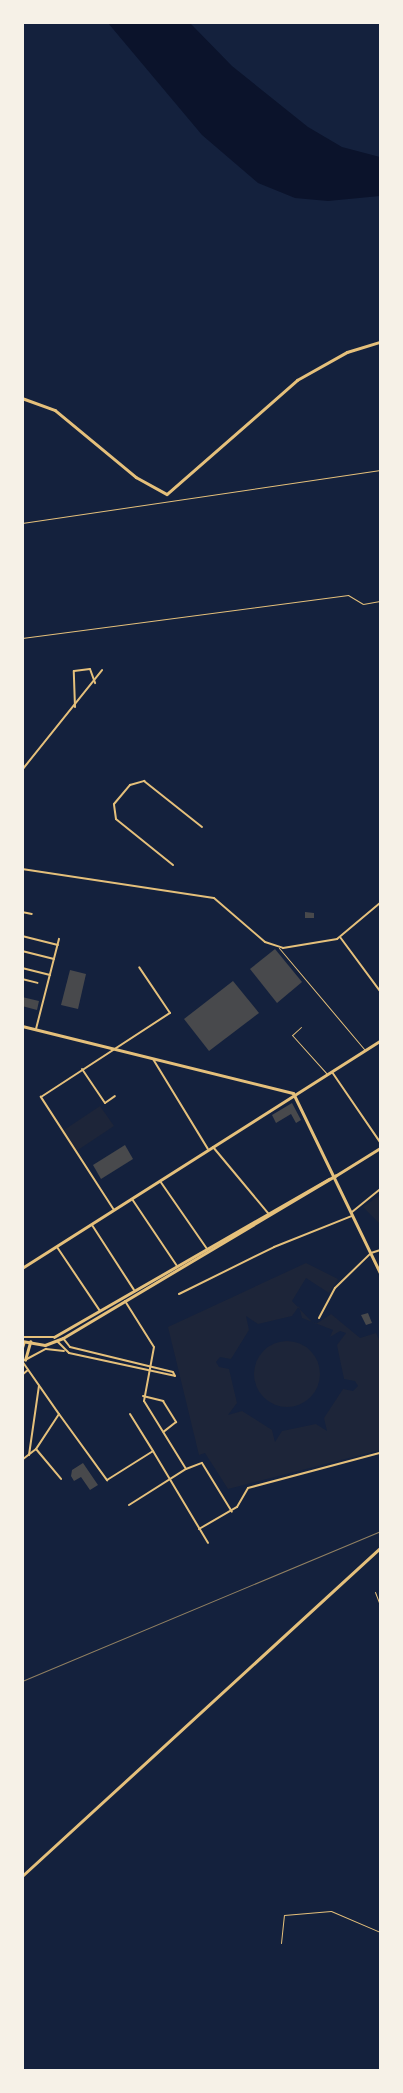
<!DOCTYPE html>
<html>
<head>
<meta charset="utf-8">
<style>
  body { margin:0 }
  #map { position:relative; width:403px; height:2093px; overflow:hidden; background:#14213d; font-family:"DejaVu Sans",sans-serif }
  div>[style] { position:absolute }
  [style*='--x'] { left:calc(var(--x)*1px); top:calc(var(--y)*1px); width:calc(var(--w)*1px); rotate:calc(var(--a)*1deg) }
  .green>* { inset:0; background:#1d2539 }
  .round { border-radius:50% }
  .water>* { inset:0; background:#0b132b }
  .building>* { inset:0; background:#48494c }
  .service>* { height:1px; margin:-0.5px; padding:0 0.5px; transform-origin:0.5px; border-radius:0.5px; background:#e5c07b }
  .minor>* { height:2px; margin:-1px; padding:0 1px; transform-origin:1px; border-radius:1px; background:#e5c07b }
  .tertiary>* { height:2.5px; margin:-1.25px; padding:0 1.25px; transform-origin:1.25px; border-radius:1.25px; background:#e5c07b }
  .secondary>* { height:3px; margin:-1.5px; padding:0 1.5px; transform-origin:1.5px; border-radius:1.5px; background:#e5c07b }
  .rail>* { height:1px; margin:-0.5px; padding:0 0.5px; transform-origin:0.5px; border-radius:0.5px; background:#918062 }
  span { translate:-50% -50%; white-space:nowrap; text-align:center; line-height:1.15; -webkit-text-stroke:5px #f6f1e7; paint-order:stroke }
  .frame { position:absolute; inset:0; border:24px solid #f6f1e7; pointer-events:none }
</style>
</head>
<body>
<div id="map">
  <div class="green">
    <i style="clip-path:polygon(100px 1106px,114px 1126px,75px 1152px,61px 1132px)"></i>
    <i style="clip-path:polygon(380px 1195px,380px 1224px,363px 1207px)"></i>
    <i style="clip-path:polygon(evenodd,306px 1263px,338px 1279px,329px 1293px,306px 1278px,292px 1301px,312px 1322px,316px 1324px,331px 1314px,360px 1338px,376px 1333px,380px 1342px,380px 1450px,228px 1489px,205px 1453px,199px 1455px,168px 1327px,306px 1263px,299px 1306px,302px 1318px,333px 1330px,330px 1337px,340px 1331px,346px 1333px,337px 1345px,344px 1379px,355px 1381px,358px 1386px,353px 1391px,343px 1389px,324px 1418px,327px 1431px,316px 1424px,282px 1431px,275px 1442px,272px 1430px,242px 1411px,228px 1415px,237px 1403px,229px 1369px,219px 1367px,216px 1362px,220px 1357px,231px 1359px,249px 1330px,246px 1316px,258px 1324px,292px 1316px,299px 1306px)"></i>
    <i class="round" style="left:254px;top:1341px;width:66px;height:66px"></i>
  </div>
  <div class="water">
    <i style="clip-path:polygon(108px 23px,190px 23px,232px 66px,308px 127px,342px 147px,380px 157px,380px 196px,328px 201px,295px 198px,258px 183px,202px 135px)"></i>
  </div>
  <div class="building">
    <i style="clip-path:polygon(305px 912px,314px 913px,314px 918px,305px 918px)"></i>
    <i style="clip-path:polygon(275px 949px,302px 982px,277px 1003px,250px 969px)"></i>
    <i style="clip-path:polygon(70px 970px,86px 974px,78px 1009px,61px 1005px)"></i>
    <i style="clip-path:polygon(233px 981px,259px 1013px,209px 1051px,184px 1019px)"></i>
    <i style="clip-path:polygon(22px 997px,39px 1001px,37px 1010px,22px 1006px)"></i>
    <i style="clip-path:polygon(292px 1103px,301px 1120px,296px 1123px,291px 1114px,276px 1123px,272px 1115px)"></i>
    <i style="clip-path:polygon(125px 1145px,133px 1159px,101px 1179px,93px 1165px)"></i>
    <i style="clip-path:polygon(368px 1313px,372px 1323px,366px 1325px,361px 1315px)"></i>
    <i style="clip-path:polygon(83px 1463px,98px 1485px,90px 1490px,81px 1477px,74px 1481px,71px 1476px,72px 1470px)"></i>
  </div>
  <div class="service">
    <i style="--x:22;--y:523;--w:362;--a:-8.4"></i>
    <i style="--x:22;--y:638;--w:329;--a:-7.5"></i>
    <i style="--x:348;--y:595;--w:17;--a:31"></i>
    <i style="--x:363;--y:604;--w:17;--a:-10"></i>
    <i style="--x:279;--y:948;--w:133;--a:49.9"></i>
    <i style="--x:301;--y:1027;--w:12;--a:138"></i>
    <i style="--x:292;--y:1035;--w:52;--a:48.1"></i>
    <i style="--x:375;--y:1592;--w:14;--a:69"></i>
    <i style="--x:281;--y:1943;--w:28;--a:-84"></i>
    <i style="--x:284;--y:1915;--w:47;--a:-4.9"></i>
    <i style="--x:331;--y:1911;--w:53;--a:23.2"></i>
  </div>
  <div class="minor">
    <i style="--x:75;--y:707;--w:36;--a:-92"></i>
    <i style="--x:74;--y:671;--w:16;--a:-7"></i>
    <i style="--x:90;--y:669;--w:15;--a:70"></i>
    <i style="--x:22;--y:770;--w:128;--a:-51.3"></i>
    <i style="--x:173;--y:865;--w:73;--a:-141.1"></i>
    <i style="--x:116;--y:819;--w:15;--a:-98"></i>
    <i style="--x:114;--y:804;--w:25;--a:-50"></i>
    <i style="--x:130;--y:785;--w:15;--a:-16"></i>
    <i style="--x:144;--y:781;--w:74;--a:38.4"></i>
    <i style="--x:22;--y:869;--w:194;--a:8.6"></i>
    <i style="--x:214;--y:898;--w:67;--a:40.8"></i>
    <i style="--x:265;--y:942;--w:19;--a:18"></i>
    <i style="--x:283;--y:948;--w:55;--a:-9.5"></i>
    <i style="--x:337;--y:939;--w:56;--a:-39.9"></i>
    <i style="--x:22;--y:912;--w:10;--a:11"></i>
    <i style="--x:22;--y:936;--w:37;--a:14"></i>
    <i style="--x:340;--y:937;--w:67;--a:53.5"></i>
    <i style="--x:22;--y:951;--w:33;--a:14"></i>
    <i style="--x:22;--y:968;--w:29;--a:14"></i>
    <i style="--x:22;--y:979;--w:16;--a:14"></i>
    <i style="--x:36;--y:1029;--w:93;--a:-75.7"></i>
    <i style="--x:153;--y:1059;--w:105;--a:58.6"></i>
    <i style="--x:82;--y:1069;--w:41;--a:55.9"></i>
    <i style="--x:105;--y:1103;--w:12;--a:-35"></i>
    <i style="--x:332;--y:1072;--w:85;--a:55.6"></i>
    <i style="--x:213;--y:1147;--w:86;--a:50.2"></i>
    <i style="--x:160;--y:1181;--w:83;--a:55.3"></i>
    <i style="--x:132;--y:1199;--w:81;--a:56.1"></i>
    <i style="--x:114;--y:1210;--w:135;--a:-122.9"></i>
    <i style="--x:41;--y:1097;--w:154;--a:-33.1"></i>
    <i style="--x:170;--y:1013;--w:55;--a:-124"></i>
    <i style="--x:352;--y:1212;--w:36;--a:-39"></i>
    <i style="--x:92;--y:1225;--w:77;--a:57.1"></i>
    <i style="--x:57;--y:1247;--w:77;--a:56.1"></i>
    <i style="--x:179;--y:1294;--w:106;--a:-26.3"></i>
    <i style="--x:274;--y:1247;--w:84;--a:-21.7"></i>
    <i style="--x:125;--y:1301;--w:54;--a:57.8"></i>
    <i style="--x:154;--y:1347;--w:55;--a:100.5"></i>
    <i style="--x:144;--y:1401;--w:80;--a:58.3"></i>
    <i style="--x:186;--y:1469;--w:17;--a:-21"></i>
    <i style="--x:202;--y:1463;--w:57;--a:58.5"></i>
    <i style="--x:319;--y:1318;--w:34;--a:-62"></i>
    <i style="--x:335;--y:1288;--w:50;--a:-44.2"></i>
    <i style="--x:371;--y:1253;--w:9;--a:-18"></i>
    <i style="--x:57;--y:1341;--w:17;--a:45"></i>
    <i style="--x:69;--y:1353;--w:108;--a:12.2"></i>
    <i style="--x:175;--y:1376;--w:4;--a:-117"></i>
    <i style="--x:173;--y:1372;--w:106;--a:-166.4"></i>
    <i style="--x:70;--y:1347;--w:11;--a:-128"></i>
    <i style="--x:22;--y:1351;--w:9;--a:-72"></i>
    <i style="--x:25;--y:1360;--w:24;--a:-28"></i>
    <i style="--x:46;--y:1349;--w:18;--a:6"></i>
    <i style="--x:22;--y:1361;--w:65;--a:55.1"></i>
    <i style="--x:59;--y:1414;--w:42;--a:123.3"></i>
    <i style="--x:36;--y:1449;--w:18;--a:142"></i>
    <i style="--x:22;--y:1375;--w:8;--a:-40"></i>
    <i style="--x:143;--y:1396;--w:21;--a:14"></i>
    <i style="--x:163;--y:1401;--w:25;--a:58"></i>
    <i style="--x:176;--y:1422;--w:16;--a:142"></i>
    <i style="--x:59;--y:1414;--w:82;--a:54"></i>
    <i style="--x:107;--y:1480;--w:54;--a:-32.2"></i>
    <i style="--x:153;--y:1451;--w:107;--a:59.1"></i>
    <i style="--x:130;--y:1414;--w:44;--a:58.1"></i>
    <i style="--x:36;--y:1449;--w:39;--a:50"></i>
    <i style="--x:29;--y:1455;--w:70;--a:-81.8"></i>
    <i style="--x:129;--y:1505;--w:67;--a:-32.3"></i>
    <i style="--x:22;--y:1527;--w:5;--a:90"></i>
    <i style="--x:199;--y:1529;--w:44;--a:-30.1"></i>
    <i style="--x:237;--y:1507;--w:22;--a:-60"></i>
    <i style="--x:248;--y:1488;--w:137;--a:-14.9"></i>
  </div>
  <div class="tertiary">
    <i style="--x:22;--y:398;--w:35;--a:20"></i>
    <i style="--x:55;--y:410;--w:105;--a:39.6"></i>
    <i style="--x:136;--y:477;--w:35;--a:29"></i>
    <i style="--x:167;--y:494;--w:173;--a:-41.2"></i>
    <i style="--x:297;--y:380;--w:57;--a:-29.2"></i>
    <i style="--x:347;--y:352;--w:34;--a:-17"></i>
    <i style="--x:22;--y:1268;--w:424;--a:-32.4"></i>
    <i style="--x:22;--y:1337;--w:32;--a:0"></i>
    <i style="--x:54;--y:1337;--w:317;--a:-29.9"></i>
    <i style="--x:22;--y:1341;--w:23;--a:10"></i>
    <i style="--x:45;--y:1345;--w:19;--a:-21"></i>
    <i style="--x:63;--y:1338;--w:317;--a:-30.8"></i>
    <i style="--x:25;--y:1360;--w:19;--a:-74"></i>
  </div>
  <div class="secondary">
    <i style="--x:22;--y:1026;--w:279;--a:13.9"></i>
    <i style="--x:293;--y:1093;--w:200;--a:64.2"></i>
    <i style="--x:335;--y:1176;--w:53;--a:-31.9"></i>
    <i style="--x:22;--y:1876;--w:486;--a:-42.5"></i>
  </div>
  <div class="rail">
    <i style="--x:22;--y:1681;--w:388;--a:-22.7"></i>
  </div>
  <div class="frame"></div>
</div>
</body>
</html>
